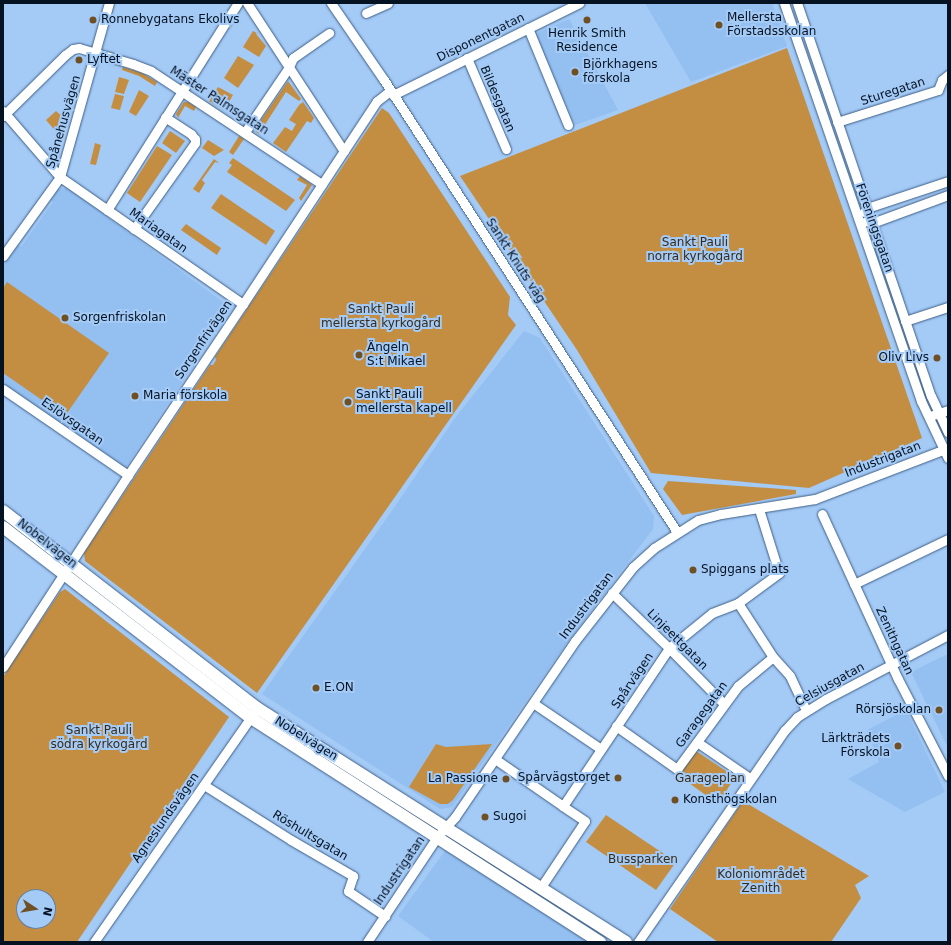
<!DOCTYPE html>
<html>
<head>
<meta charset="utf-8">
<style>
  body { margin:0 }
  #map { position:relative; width:951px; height:945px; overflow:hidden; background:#a4caf6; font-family:"DejaVu Sans",sans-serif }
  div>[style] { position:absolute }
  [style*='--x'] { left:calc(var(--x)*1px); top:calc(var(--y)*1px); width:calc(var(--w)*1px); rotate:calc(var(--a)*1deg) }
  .built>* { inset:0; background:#94bff1 }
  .green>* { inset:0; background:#c48e42 }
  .roads { filter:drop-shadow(0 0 1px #3d5f86) drop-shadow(0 0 1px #3d5f86) }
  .minor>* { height:9px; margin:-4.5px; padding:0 4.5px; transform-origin:4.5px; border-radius:4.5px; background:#fff }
  .major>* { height:12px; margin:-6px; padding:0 6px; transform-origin:6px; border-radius:6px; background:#fff }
  .dots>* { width:11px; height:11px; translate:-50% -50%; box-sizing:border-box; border:2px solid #a4caf6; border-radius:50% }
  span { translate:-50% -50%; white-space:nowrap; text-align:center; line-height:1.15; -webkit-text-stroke:4px #a4caf6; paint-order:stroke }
  .poi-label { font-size:12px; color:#051222 }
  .left { translate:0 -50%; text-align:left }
  .right { translate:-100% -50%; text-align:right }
  .street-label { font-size:12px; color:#051222 }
  .park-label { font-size:12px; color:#382a17 }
  .frame { position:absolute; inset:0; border:4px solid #051222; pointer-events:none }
  .north { position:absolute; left:16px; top:889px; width:40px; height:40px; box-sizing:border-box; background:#a4caf6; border:1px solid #6480a1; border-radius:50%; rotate:102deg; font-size:11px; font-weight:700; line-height:16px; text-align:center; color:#051222 }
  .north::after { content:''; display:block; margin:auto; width:14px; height:18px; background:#6f5025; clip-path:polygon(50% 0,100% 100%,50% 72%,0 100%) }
</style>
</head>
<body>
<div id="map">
  <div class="built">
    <i style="clip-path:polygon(645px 3px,772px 3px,787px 46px,691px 82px)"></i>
    <i style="clip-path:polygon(569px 19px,618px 110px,575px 125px,535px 34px)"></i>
    <i style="clip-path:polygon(68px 188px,231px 308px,126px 467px,123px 467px,3px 384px,3px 264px,17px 244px,21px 247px,53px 202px,49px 199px,53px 194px,58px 189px)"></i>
    <i style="clip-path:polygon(524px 331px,540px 338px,654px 516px,653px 529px,561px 651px,452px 807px,440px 809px,262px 694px,389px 515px,455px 418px)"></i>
    <i style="clip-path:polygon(948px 654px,948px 748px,911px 672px)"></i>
    <i style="clip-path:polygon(906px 710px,945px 792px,905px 812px,848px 779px,879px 762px,867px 730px)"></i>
    <i style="clip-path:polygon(447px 848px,594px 942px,434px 942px,398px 916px)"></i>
  </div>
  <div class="green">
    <i style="clip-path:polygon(253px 31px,257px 33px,256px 34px,266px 46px,259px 57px,243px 47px)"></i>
    <i style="clip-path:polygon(787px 48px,922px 438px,809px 488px,651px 473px,577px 350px,460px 176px)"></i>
    <i style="clip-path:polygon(238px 56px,254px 65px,238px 88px,224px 78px)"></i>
    <i style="clip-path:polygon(123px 67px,142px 73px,157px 82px,155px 86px,139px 76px,122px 70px)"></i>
    <i style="clip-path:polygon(119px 77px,129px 80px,124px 94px,115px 92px)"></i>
    <i style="clip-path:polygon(288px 81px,301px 99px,299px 101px,286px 92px,259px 134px,256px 132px,255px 129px)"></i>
    <i style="clip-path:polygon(218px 87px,233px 95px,224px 110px,209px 101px)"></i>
    <i style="clip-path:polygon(139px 90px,149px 96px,136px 116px,129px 112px)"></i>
    <i style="clip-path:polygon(115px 94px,124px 96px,120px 110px,111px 108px)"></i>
    <i style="clip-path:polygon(184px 102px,188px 102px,196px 107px,194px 111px,185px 106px,178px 118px,176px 114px)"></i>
    <i style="clip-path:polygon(303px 102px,314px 118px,311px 123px,307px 121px,286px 152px,273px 143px,285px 127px,292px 131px,296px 124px,289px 120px,299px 105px)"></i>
    <i style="clip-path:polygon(382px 108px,389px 113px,510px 297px,508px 315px,516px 325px,257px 693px,85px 561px,84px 553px,210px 365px,213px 365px,216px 360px,215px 357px)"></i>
    <i style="clip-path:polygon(56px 111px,64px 118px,59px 135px,46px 120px)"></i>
    <i style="clip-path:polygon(170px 131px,185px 141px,176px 153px,162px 143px)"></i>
    <i style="clip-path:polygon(239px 136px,244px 139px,233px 155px,229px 152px)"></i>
    <i style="clip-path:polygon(208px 140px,224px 150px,214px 156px,202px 148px)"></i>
    <i style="clip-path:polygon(95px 143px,101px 145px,96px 165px,90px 164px)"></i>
    <i style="clip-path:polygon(157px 146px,172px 155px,140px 202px,127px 193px)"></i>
    <i style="clip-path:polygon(233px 158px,295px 200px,286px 211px,227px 172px,232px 165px,229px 163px)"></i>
    <i style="clip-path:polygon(214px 159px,219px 163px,215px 162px,202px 180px,205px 183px,199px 193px,193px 189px)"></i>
    <i style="clip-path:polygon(300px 176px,312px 185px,301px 201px,299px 198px,307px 185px,297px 180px)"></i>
    <i style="clip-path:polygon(221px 194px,275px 231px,266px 245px,211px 208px)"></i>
    <i style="clip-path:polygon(186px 224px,221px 248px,217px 255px,181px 230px)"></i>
    <i style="clip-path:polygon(7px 282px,109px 353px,65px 416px,3px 373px,3px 288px)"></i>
    <i style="clip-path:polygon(668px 481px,796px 490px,796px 494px,682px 515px,663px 489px)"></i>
    <i style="clip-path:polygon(evenodd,65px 589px,229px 717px,77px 942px,3px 942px,3px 677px,60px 592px,65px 589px,24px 897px,48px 897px,48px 921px,24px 921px,24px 897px)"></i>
    <i style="clip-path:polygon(436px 744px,446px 747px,492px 744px,453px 800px,448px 804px,440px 804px,409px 787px)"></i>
    <i style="clip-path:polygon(696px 751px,735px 777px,718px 804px,678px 775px)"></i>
    <i style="clip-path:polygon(743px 801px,869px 876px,855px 885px,861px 898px,831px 942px,718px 942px,670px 909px)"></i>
    <i style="clip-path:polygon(606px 815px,676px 862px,656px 890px,586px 842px)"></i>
  </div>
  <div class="roads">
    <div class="minor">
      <i style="--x:247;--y:3;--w:177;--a:56.8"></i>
      <i style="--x:331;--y:3;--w:93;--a:55.5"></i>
      <i style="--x:384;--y:80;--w:539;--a:57.05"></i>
      <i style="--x:784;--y:3;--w:421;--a:71"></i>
      <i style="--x:921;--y:401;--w:63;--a:64.7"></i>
      <i style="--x:797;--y:3;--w:415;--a:71.2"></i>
      <i style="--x:931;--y:396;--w:40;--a:65"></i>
      <i style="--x:366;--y:13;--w:24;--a:-24"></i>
      <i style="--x:528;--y:28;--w:105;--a:67.6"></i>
      <i style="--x:467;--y:58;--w:99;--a:66.8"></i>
      <i style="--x:393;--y:95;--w:208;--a:-26.3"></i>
      <i style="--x:3;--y:111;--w:87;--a:49.2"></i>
      <i style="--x:60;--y:177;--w:223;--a:34.8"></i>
      <i style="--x:3;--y:116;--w:87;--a:-44.5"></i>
      <i style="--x:65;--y:55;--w:10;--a:-37"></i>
      <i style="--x:73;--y:49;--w:6;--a:-9"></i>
      <i style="--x:79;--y:48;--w:56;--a:16.5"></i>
      <i style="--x:133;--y:64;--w:19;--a:21"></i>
      <i style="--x:151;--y:71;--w:205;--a:33.5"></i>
      <i style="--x:837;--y:122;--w:106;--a:-17.6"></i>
      <i style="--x:938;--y:90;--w:11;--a:-68"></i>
      <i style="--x:942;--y:80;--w:8;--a:-40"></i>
      <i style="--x:245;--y:132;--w:78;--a:-55.9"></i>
      <i style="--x:289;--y:67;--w:10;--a:-66"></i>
      <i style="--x:293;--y:58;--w:44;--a:-34.8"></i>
      <i style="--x:107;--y:210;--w:245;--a:-57.7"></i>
      <i style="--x:864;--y:212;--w:5;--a:-53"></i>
      <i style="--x:867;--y:208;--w:85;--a:-18.4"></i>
      <i style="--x:866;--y:221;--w:6;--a:18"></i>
      <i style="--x:872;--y:223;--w:81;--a:-20.2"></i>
      <i style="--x:134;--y:229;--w:105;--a:-54.7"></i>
      <i style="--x:195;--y:143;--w:4;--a:-90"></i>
      <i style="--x:195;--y:139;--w:6;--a:-129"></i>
      <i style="--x:191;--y:134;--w:31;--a:-147"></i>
      <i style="--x:3;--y:256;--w:97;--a:-54.2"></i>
      <i style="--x:60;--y:177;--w:181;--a:-74.3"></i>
      <i style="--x:905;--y:321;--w:45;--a:-18"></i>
      <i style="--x:3;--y:389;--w:152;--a:34.5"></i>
      <i style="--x:933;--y:415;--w:16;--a:-18"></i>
      <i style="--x:822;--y:514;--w:182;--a:65.3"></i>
      <i style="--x:898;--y:679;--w:109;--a:62.7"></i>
      <i style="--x:854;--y:584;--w:104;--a:-25.6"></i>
      <i style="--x:612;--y:593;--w:79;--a:44"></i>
      <i style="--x:669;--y:648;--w:78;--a:45.5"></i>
      <i style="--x:738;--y:603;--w:64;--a:57.1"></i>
      <i style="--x:3;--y:667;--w:229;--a:-56.9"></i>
      <i style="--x:128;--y:475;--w:206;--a:-56.1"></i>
      <i style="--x:243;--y:304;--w:243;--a:-56.6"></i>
      <i style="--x:377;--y:101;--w:16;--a:-38"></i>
      <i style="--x:533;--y:703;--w:82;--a:34.1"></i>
      <i style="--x:616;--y:726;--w:75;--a:35.2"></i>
      <i style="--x:677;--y:769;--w:103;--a:-53.7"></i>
      <i style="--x:738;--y:686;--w:45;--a:-39.6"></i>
      <i style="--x:773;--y:657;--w:25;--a:48"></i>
      <i style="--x:790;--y:676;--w:38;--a:65"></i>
      <i style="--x:697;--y:742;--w:65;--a:34.4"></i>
      <i style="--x:495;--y:759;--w:83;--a:34.7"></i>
      <i style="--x:204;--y:785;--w:103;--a:32.3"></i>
      <i style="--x:291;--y:840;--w:72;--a:30.1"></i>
      <i style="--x:353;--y:876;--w:16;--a:108"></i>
      <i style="--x:348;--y:891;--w:45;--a:34"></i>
      <i style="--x:541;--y:887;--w:79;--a:-56.3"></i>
      <i style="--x:585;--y:821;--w:27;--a:-146"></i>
      <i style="--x:563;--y:806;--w:190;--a:-56.1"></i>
      <i style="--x:669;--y:648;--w:55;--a:-39.1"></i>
      <i style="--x:712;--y:613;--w:28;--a:-21"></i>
      <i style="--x:738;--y:603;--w:51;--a:-36.2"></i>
      <i style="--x:779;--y:573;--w:67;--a:-107.4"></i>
      <i style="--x:94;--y:942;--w:278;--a:-55.1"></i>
      <i style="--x:367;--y:942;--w:126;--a:-56.3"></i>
      <i style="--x:437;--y:837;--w:27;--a:-48"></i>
      <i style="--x:455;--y:817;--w:213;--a:-55.7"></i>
      <i style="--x:575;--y:641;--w:94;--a:-51.9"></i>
      <i style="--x:633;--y:567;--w:28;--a:-42"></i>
      <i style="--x:654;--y:548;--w:52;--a:-32.5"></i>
      <i style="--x:698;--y:520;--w:24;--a:-15"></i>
      <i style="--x:721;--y:514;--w:95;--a:-9.1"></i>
      <i style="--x:815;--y:499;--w:142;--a:-21"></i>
      <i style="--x:638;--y:942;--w:258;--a:-55.3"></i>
      <i style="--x:785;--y:730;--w:18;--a:-47"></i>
      <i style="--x:797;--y:717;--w:34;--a:-32"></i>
      <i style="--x:826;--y:699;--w:138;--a:-27.7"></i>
    </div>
    <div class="major">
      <i style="--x:3;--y:511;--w:321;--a:37.8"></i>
      <i style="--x:257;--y:708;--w:437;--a:32.4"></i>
      <i style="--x:3;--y:527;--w:313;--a:37.6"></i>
      <i style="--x:251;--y:718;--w:415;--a:32.7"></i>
    </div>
  </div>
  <div class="dots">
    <i style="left:93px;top:20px;background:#6f5025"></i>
    <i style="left:587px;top:20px;background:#6f5025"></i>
    <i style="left:719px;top:25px;background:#6f5025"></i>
    <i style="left:79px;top:60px;background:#6f5025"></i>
    <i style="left:575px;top:72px;background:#6f5025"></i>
    <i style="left:65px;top:318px;background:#6f5025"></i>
    <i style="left:359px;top:355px;background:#6f5025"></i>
    <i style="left:937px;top:358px;background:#6f5025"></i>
    <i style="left:135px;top:396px;background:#6f5025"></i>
    <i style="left:348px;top:402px;background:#6f5025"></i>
    <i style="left:693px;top:570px;background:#6f5025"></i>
    <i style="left:316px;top:688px;background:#6f5025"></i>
    <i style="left:939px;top:710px;background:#6f5025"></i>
    <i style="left:898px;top:746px;background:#6f5025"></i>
    <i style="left:618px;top:778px;background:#6f5025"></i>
    <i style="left:506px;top:779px;background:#6f5025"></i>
    <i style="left:675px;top:800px;background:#6f5025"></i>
    <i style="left:485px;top:817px;background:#6f5025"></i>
  </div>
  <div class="poi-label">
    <span class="left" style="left:727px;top:25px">Mellersta<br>Förstadsskolan</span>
    <span class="left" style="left:101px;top:20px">Ronnebygatans Ekolivs</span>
    <span style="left:587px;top:41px">Henrik Smith<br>Residence</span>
    <span class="left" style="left:87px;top:60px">Lyftet</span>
    <span class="left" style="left:583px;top:72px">Björkhagens<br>förskola</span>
    <span class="left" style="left:73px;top:318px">Sorgenfriskolan</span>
    <span class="left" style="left:367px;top:355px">Ängeln<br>S:t Mikael</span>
    <span class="right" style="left:929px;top:358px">Oliv Livs</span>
    <span class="left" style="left:356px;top:402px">Sankt Pauli<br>mellersta kapell</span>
    <span class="left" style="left:143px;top:396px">Maria förskola</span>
    <span class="left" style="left:701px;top:570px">Spiggans plats</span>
    <span class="left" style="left:324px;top:688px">E.ON</span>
    <span class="right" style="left:931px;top:710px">Rörsjöskolan</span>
    <span class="right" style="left:890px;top:746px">Lärkträdets<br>Förskola</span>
    <span class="right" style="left:610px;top:778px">Spårvägstorget</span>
    <span class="right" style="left:498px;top:779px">La Passione</span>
    <span class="left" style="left:683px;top:800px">Konsthögskolan</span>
    <span class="left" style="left:493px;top:817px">Sugoi</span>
  </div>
  <div class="street-label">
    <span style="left:481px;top:38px;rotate:-26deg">Disponentgatan</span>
    <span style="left:893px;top:92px;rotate:-18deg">Sturegatan</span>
    <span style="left:497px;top:99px;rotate:67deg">Bildesgatan</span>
    <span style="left:219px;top:101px;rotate:33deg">Mäster Palmsgatan</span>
    <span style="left:64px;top:122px;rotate:-74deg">Spånehusvägen</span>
    <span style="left:874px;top:228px;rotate:71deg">Föreningsgatan</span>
    <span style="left:158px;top:231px;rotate:35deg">Mariagatan</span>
    <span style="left:515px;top:261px;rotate:57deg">Sankt Knuts väg</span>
    <span style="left:204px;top:340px;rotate:-56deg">Sorgenfrivägen</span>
    <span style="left:72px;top:422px;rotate:35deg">Eslövsgatan</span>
    <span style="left:883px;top:460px;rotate:-21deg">Industrigatan</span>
    <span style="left:47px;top:544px;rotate:38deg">Nobelvägen</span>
    <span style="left:587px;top:606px;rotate:-53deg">Industrigatan</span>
    <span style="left:677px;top:640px;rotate:45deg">Linjeettgatan</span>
    <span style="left:894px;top:641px;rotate:65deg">Zenithgatan</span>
    <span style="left:633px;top:681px;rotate:-56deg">Spårvägen</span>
    <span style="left:830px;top:685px;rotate:-29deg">Celsiusgatan</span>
    <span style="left:702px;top:715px;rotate:-54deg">Garagegatan</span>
    <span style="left:306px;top:739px;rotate:32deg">Nobelvägen</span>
    <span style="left:166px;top:818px;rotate:-55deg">Agneslundsvägen</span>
    <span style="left:310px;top:836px;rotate:31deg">Röshultsgatan</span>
    <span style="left:400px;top:871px;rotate:-56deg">Industrigatan</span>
  </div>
  <div class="park-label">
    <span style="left:695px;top:250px">Sankt Pauli<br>norra kyrkogård</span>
    <span style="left:381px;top:317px">Sankt Pauli<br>mellersta kyrkogård</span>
    <span style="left:99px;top:738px">Sankt Pauli<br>södra kyrkogård</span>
    <span style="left:710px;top:779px">Garageplan</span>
    <span style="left:643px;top:860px">Bussparken</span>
    <span style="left:761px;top:882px">Koloniområdet<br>Zenith</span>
  </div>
  <div class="frame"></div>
  <div class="north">N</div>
</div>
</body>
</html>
